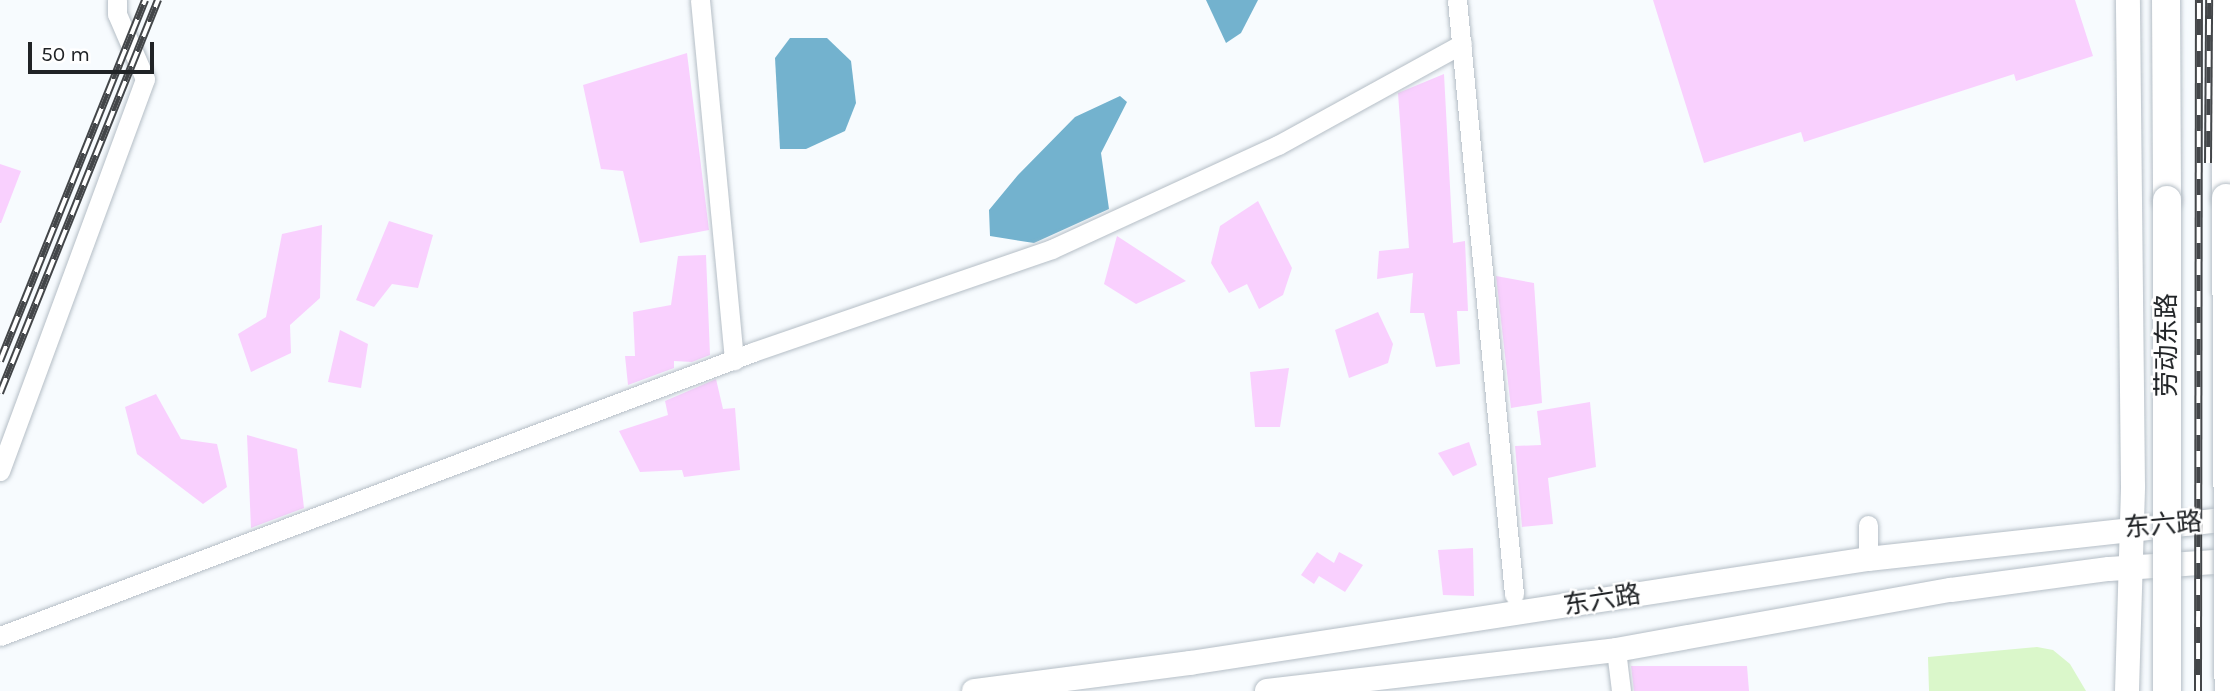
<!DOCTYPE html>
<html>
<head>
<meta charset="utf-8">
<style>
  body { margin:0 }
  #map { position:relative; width:2230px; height:691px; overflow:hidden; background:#f7fbfe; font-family:Karla,"Noto Sans SC",sans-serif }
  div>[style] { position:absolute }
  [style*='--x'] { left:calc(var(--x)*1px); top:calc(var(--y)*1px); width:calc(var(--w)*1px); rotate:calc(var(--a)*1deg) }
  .green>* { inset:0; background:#daf7ca }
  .water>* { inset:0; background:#73b2ce }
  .building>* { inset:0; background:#f9d0fe }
  .roads { filter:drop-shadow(0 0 2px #b5bec6) drop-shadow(0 0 2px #b5bec6) }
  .minor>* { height:19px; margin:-9.5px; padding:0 9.5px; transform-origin:9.5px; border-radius:9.5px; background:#fff }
  .major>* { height:24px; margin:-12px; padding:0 12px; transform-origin:12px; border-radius:12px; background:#fff }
  .highway>* { height:28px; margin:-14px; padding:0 14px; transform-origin:14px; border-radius:14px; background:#fff }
  .rail>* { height:8px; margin-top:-4px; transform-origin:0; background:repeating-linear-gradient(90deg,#fff 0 16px,#434649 0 32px); box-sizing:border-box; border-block:2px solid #434649 }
  .bridges { filter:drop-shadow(0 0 2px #b5bec6) drop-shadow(0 0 2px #b5bec6) }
  .highway-bridge>* { height:28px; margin:-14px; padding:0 14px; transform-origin:14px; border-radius:14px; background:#fff }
  span { translate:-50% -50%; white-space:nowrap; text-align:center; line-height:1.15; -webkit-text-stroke:5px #fff; paint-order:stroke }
  .street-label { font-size:26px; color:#202326 }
  .scale { position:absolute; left:28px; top:42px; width:126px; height:32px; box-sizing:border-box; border:4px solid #202326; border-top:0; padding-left:9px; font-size:21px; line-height:24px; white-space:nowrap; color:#202326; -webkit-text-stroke:5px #fff; paint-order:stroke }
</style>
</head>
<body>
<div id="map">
  <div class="green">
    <i style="clip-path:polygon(2037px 647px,2053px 650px,2070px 664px,2086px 691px,1929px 691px,1928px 657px)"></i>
  </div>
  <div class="water">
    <i style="clip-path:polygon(1206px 0,1258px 0,1241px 33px,1226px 43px)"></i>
    <i style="clip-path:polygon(790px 38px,827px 38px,851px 61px,856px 103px,845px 131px,806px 149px,780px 149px,775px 58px)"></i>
    <i style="clip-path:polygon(1120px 96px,1127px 102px,1101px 153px,1109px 209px,1034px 243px,990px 236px,989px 210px,1018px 175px,1075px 117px)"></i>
  </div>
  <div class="building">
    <i style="clip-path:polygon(1653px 0,2075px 0,2093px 56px,2016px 81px,2014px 74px,1804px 142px,1801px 132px,1704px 163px)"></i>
    <i style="clip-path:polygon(687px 53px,709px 230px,640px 243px,623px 171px,601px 169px,583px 85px)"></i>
    <i style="clip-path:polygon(1444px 74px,1453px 243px,1465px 241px,1468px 311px,1457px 311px,1460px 364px,1436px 367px,1424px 313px,1410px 313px,1413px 273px,1377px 279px,1379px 251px,1409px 248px,1398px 93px)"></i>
    <i style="clip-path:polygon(0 164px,21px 171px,1px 223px,0 223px)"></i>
    <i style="clip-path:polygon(1258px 201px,1292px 268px,1283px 295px,1259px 309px,1247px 284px,1229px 293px,1211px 263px,1220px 226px)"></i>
    <i style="clip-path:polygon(389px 221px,433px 235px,418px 288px,392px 284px,374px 307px,356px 300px)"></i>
    <i style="clip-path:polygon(322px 225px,320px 298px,290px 325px,291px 353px,251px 372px,238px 334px,266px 317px,282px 234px)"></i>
    <i style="clip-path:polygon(1117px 236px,1186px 281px,1136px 304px,1104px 284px)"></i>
    <i style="clip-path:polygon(706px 255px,710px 355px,692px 362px,674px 361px,674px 368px,628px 385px,625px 356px,635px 356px,633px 312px,671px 305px,678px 256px)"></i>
    <i style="clip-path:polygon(1496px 276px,1534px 283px,1542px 403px,1511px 408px)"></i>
    <i style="clip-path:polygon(1378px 312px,1393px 344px,1388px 363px,1349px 378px,1335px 330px)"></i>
    <i style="clip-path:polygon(340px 330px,368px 344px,361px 388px,328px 382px)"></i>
    <i style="clip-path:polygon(1289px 368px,1280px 427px,1255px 427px,1250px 372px)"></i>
    <i style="clip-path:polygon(716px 379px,723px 409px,735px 408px,740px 470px,684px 477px,682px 470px,640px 472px,619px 431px,668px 415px,665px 401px)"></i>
    <i style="clip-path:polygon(156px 394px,181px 439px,217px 444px,227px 487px,203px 504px,137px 454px,125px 407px)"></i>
    <i style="clip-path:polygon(1590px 402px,1596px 467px,1548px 478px,1553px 524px,1522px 527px,1515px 446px,1541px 445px,1537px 411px)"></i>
    <i style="clip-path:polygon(247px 435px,297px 449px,304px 508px,251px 528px)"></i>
    <i style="clip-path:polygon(1469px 442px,1477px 465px,1453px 476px,1438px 453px)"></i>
    <i style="clip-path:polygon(1473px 548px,1474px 596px,1443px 595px,1438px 550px)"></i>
    <i style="clip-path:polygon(1317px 552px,1334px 563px,1339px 552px,1363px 565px,1345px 592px,1319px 576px,1314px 584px,1301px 575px)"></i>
    <i style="clip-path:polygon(1631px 666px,1747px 666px,1749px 691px,1634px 691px)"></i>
  </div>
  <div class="roads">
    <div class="minor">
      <i style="--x:700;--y:0;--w:362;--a:84.6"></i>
      <i style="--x:1457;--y:0;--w:597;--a:84.52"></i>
      <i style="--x:0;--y:471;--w:418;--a:-69.7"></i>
      <i style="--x:145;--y:79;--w:71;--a:-113.3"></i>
      <i style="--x:117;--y:14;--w:14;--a:-90"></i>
      <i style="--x:1868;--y:559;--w:34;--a:-90"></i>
      <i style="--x:0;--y:636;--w:805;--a:-20.66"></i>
      <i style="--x:753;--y:352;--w:316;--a:-19"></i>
      <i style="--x:1052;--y:249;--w:249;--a:-24.7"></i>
      <i style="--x:1278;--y:145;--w:210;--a:-28.8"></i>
      <i style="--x:1616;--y:650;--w:41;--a:83"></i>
    </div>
    <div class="major">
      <i style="--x:974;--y:691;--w:218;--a:-7.4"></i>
      <i style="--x:1190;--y:663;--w:686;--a:-8.72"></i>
      <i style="--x:1868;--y:559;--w:364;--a:-6.3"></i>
      <i style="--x:1267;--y:691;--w:351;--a:-6.7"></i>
      <i style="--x:1616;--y:650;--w:340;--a:-10.2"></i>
      <i style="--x:1951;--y:590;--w:159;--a:-7.6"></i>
      <i style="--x:2109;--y:569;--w:121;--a:-3.8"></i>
      <i style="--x:2127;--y:691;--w:205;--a:-88.3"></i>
      <i style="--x:2133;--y:486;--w:486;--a:-90.6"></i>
    </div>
    <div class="highway">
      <i style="--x:2166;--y:0;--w:200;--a:89.7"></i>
      <i style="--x:2225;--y:0;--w:198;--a:89.7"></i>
    </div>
  </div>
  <div class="rail">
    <i style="--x:2208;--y:163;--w:163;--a:-89.6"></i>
    <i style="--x:0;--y:361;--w:389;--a:-68.1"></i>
    <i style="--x:0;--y:393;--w:424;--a:-68.1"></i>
    <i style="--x:2198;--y:691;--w:691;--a:-89.92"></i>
  </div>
  <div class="bridges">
    <div class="highway-bridge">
      <i style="--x:2226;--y:198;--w:493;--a:89.7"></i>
      <i style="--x:2167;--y:691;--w:491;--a:-90"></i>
    </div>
  </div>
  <div class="street-label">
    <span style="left:2167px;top:345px;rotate:-90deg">劳动东路</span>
    <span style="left:2163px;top:525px;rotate:-5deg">东六路</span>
    <span style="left:1602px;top:600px;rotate:-9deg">东六路</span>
  </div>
  <div class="scale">50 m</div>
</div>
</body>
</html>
